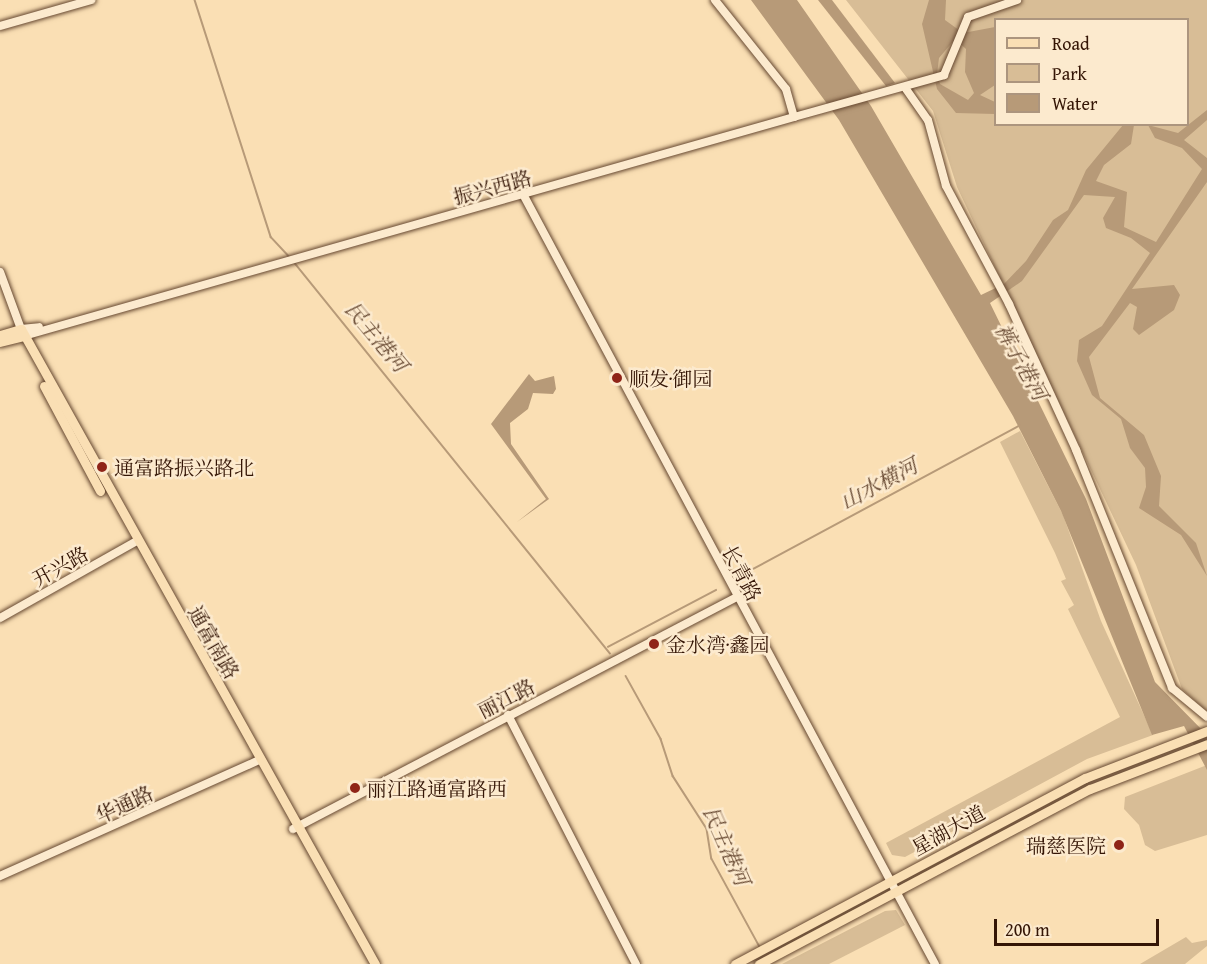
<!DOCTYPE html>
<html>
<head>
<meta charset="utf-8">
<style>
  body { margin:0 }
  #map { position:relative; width:1207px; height:964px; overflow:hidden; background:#fadfb4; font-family:"Gentium Book Plus","Noto Serif SC",serif }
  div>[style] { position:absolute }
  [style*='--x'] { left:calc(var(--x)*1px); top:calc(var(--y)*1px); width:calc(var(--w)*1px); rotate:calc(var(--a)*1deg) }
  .green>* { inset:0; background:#d8bd96 }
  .water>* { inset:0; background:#b79a78 }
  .stream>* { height:1.5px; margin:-0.75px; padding:0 0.75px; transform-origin:0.75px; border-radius:0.75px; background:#b79a78 }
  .roads { filter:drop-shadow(0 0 2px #664831) drop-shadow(0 0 2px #664831) }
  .minor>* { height:8px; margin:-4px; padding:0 4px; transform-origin:4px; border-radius:4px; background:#fceace }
  .major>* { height:9px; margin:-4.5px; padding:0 4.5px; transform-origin:4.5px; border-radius:4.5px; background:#fadfb4 }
  .dots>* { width:16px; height:16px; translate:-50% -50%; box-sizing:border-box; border:3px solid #fceace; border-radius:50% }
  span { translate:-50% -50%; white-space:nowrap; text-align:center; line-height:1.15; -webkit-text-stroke:5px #fceace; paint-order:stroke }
  .street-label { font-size:20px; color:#341505 }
  .poi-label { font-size:20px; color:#341505 }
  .left { translate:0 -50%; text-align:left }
  .right { translate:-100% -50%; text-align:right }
  .water-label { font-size:21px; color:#684a33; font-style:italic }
  .legend { position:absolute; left:994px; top:18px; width:195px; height:108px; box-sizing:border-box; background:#fceace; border:2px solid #ac957e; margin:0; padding:8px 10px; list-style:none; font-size:18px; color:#341505 }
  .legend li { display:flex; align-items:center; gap:12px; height:30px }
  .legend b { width:30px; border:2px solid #ac957e }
  .scale { position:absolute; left:994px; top:919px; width:165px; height:27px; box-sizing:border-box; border:3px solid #341505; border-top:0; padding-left:8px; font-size:18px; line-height:21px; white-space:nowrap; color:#341505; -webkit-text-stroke:4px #fceace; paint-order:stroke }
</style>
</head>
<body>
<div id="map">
  <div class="green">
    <i style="clip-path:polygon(evenodd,846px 0,1207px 0,1207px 712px,1182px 689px,1136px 565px,957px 187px,933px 111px,846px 0,996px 20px,1188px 20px,1188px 124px,996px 124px,996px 20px)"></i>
    <i style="clip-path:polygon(1020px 431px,1063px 515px,1101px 621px,1153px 735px,1087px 759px,905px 857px,892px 855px,886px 843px,1120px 717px,1068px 609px,1074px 605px,1061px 581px,1066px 579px,1055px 553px,1000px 442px)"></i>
    <i style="clip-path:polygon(1207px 765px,1207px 835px,1155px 851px,1145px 845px,1139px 825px,1124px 809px,1125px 797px)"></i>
    <i style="clip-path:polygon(896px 910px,905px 925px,829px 964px,782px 964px,885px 911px)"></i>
    <i style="clip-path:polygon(1186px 937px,1192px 943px,1207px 940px,1207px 946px,1185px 964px,1140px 964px)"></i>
  </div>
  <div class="water">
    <i style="clip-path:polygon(751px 0,797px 0,871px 106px,981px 295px,1004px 284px,1026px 261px,1053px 220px,1068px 210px,1086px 170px,1123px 125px,1134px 125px,1131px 144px,1104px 165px,1096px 181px,1127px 192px,1124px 227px,1156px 242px,1202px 169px,1182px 148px,1155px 138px,1148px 125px,1178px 133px,1207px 110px,1207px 120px,1184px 140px,1207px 158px,1207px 182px,1132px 289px,1174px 285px,1180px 295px,1174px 310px,1139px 335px,1133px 329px,1137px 307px,1130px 303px,1089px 357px,1100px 398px,1144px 435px,1161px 476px,1159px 506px,1196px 543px,1207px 576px,1181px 535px,1139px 508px,1146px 487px,1145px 468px,1130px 448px,1121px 419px,1092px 395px,1077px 361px,1079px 340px,1102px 326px,1150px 253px,1131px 238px,1106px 228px,1103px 218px,1115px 197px,1084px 195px,1022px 281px,990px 303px,1086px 499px,1155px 682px,1207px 735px,1207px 770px,1184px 726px,1152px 735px,1061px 511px,1013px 416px,839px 120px)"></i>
    <i style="clip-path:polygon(818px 0,832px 0,895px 83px,886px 86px)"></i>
    <i style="clip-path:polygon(evenodd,929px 0,946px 0,945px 20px,963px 33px,995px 27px,995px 85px,980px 95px,995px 102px,995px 114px,956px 113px,937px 89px,922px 24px,929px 0,955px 39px,966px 49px,965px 72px,974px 93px,968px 100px,940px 84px,937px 74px,939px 58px,955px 39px)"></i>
    <i style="clip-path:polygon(529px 374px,535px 381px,554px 376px,556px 389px,553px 394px,533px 393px,528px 409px,510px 423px,511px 444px,549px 499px,517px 522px,546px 499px,491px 424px)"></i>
  </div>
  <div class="stream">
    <i style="--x:195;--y:0;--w:249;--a:72.2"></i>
    <i style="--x:271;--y:237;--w:26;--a:47"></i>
    <i style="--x:294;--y:262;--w:503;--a:51.06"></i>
    <i style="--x:742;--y:575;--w:315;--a:-28.3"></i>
    <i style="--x:608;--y:647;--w:122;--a:-27.8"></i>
    <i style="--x:626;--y:676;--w:72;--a:60.9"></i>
    <i style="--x:661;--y:739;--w:39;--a:72"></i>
    <i style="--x:673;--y:776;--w:63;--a:57.3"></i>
    <i style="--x:707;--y:829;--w:30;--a:81"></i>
    <i style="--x:712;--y:859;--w:100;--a:61.4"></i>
  </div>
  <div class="roads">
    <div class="minor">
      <i style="--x:0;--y:26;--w:95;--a:-15.9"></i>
      <i style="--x:906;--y:89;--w:38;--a:55"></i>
      <i style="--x:928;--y:120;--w:68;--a:74.7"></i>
      <i style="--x:946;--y:186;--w:134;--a:61.9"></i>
      <i style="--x:1009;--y:304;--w:161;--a:65.3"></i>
      <i style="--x:1076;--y:450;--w:257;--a:68"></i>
      <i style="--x:1172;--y:688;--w:45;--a:39.6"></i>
      <i style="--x:794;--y:117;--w:156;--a:-15.6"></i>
      <i style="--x:944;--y:75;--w:63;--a:-67.5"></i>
      <i style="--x:968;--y:17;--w:52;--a:-19.1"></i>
      <i style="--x:524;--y:196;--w:871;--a:61.85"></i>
      <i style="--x:0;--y:272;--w:61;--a:69.8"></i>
      <i style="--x:21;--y:329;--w:18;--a:-6"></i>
      <i style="--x:24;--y:336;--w:801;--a:-15.88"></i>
      <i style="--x:794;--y:117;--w:29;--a:-106"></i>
      <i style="--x:786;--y:89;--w:114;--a:-128.6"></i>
      <i style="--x:0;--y:618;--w:155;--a:-29.4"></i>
      <i style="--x:508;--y:715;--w:280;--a:62.8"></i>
      <i style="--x:293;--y:829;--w:499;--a:-27.6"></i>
      <i style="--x:0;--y:876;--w:286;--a:-24.1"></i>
    </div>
    <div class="major">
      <i style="--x:0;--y:335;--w:22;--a:-16"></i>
      <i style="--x:21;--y:329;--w:727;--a:60.86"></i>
      <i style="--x:0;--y:342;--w:25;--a:-14"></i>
      <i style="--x:44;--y:386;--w:119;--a:61.9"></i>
      <i style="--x:735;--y:964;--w:396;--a:-28"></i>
      <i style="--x:1085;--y:778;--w:131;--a:-21.1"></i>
      <i style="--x:759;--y:964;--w:374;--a:-27.9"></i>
      <i style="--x:1090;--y:789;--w:125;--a:-21"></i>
    </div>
  </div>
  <div class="dots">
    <i style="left:617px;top:378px;background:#8f2418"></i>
    <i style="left:102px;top:467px;background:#8f2418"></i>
    <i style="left:654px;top:644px;background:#8f2418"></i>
    <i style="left:355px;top:788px;background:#8f2418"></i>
    <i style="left:1119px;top:845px;background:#8f2418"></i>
  </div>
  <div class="street-label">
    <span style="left:492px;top:187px;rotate:-15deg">振兴西路</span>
    <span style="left:60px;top:566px;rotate:-29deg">开兴路</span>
    <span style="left:742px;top:573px;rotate:62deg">长青路</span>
    <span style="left:214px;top:642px;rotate:60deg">通富南路</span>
    <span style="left:506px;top:698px;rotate:-27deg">丽江路</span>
    <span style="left:124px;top:804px;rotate:-25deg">华通路</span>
    <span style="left:948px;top:830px;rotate:-29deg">星湖大道</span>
  </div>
  <div class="poi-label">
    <span class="left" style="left:629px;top:378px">顺发·御园</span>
    <span class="left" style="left:114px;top:467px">通富路振兴路北</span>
    <span class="left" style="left:666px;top:644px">金水湾·鑫园</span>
    <span class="left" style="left:367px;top:788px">丽江路通富路西</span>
    <span class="right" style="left:1106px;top:845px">瑞慈医院</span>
  </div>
  <div class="water-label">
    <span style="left:376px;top:337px;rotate:50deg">民主港河</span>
    <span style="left:1021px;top:362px;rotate:61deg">裤子港河</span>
    <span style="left:879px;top:484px;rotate:-28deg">山水横河</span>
    <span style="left:726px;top:846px;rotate:66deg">民主港河</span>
  </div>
  <ul class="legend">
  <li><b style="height:8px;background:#fadfb4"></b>Road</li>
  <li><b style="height:16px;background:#d8bd96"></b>Park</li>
  <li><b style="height:16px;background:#b79a78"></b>Water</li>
  </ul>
  <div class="scale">200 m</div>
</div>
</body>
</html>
